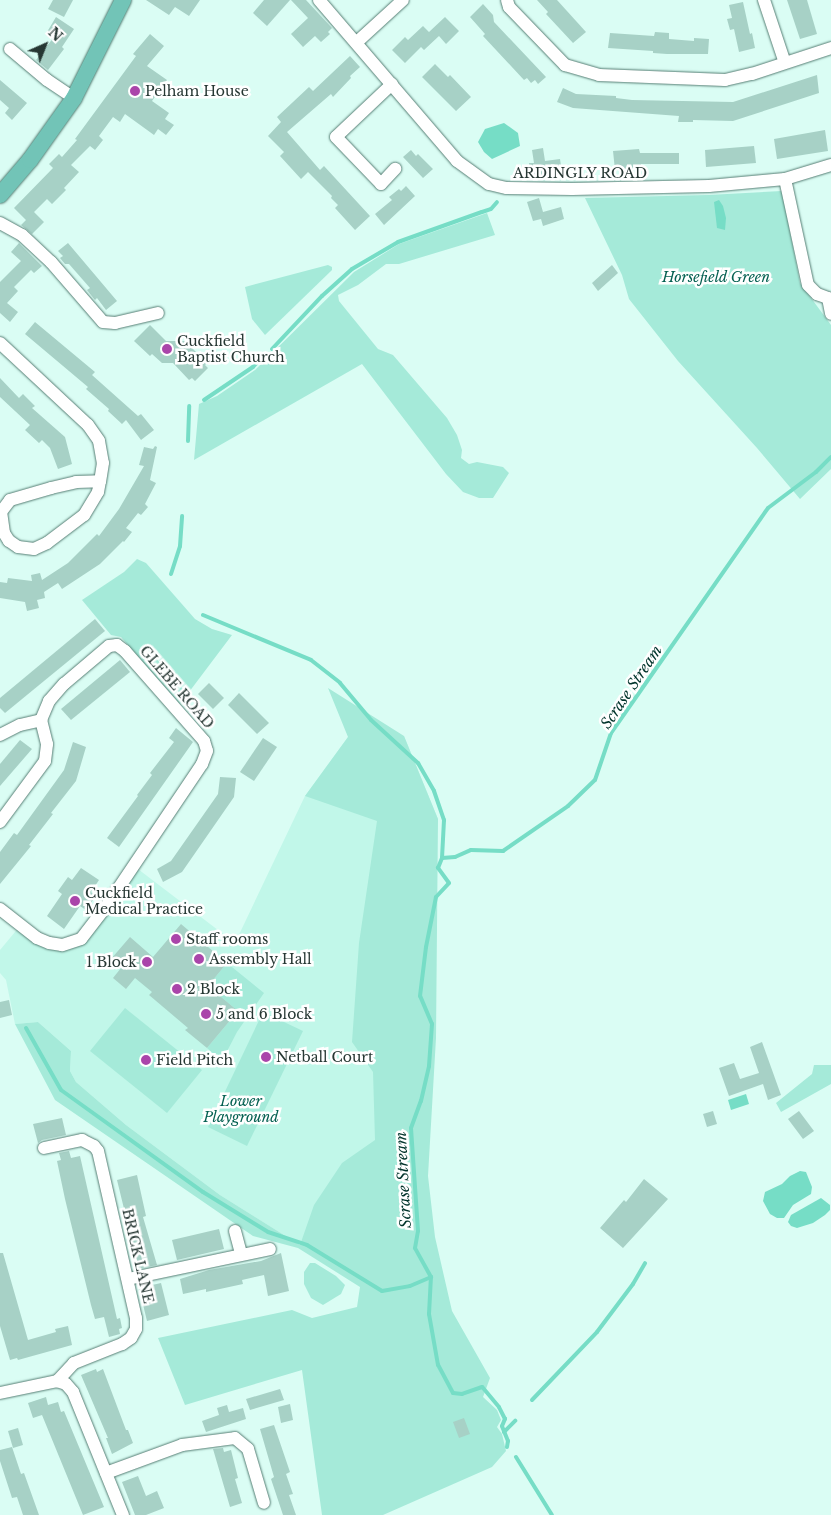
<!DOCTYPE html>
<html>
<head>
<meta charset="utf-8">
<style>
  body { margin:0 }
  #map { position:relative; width:831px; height:1515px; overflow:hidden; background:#dafdf4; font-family:"Libre Baskerville",serif }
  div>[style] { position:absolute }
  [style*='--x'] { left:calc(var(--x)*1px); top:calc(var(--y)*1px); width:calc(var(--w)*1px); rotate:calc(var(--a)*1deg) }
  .built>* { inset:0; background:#c1f7e9 }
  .green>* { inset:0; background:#a5ead9 }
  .water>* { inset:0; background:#76ddc6 }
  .stream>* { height:4px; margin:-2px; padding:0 2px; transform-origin:2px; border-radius:2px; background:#76ddc6 }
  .building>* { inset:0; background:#a7d1c6 }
  .roads { filter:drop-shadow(0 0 1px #567e74) drop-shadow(0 0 1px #567e74) }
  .minor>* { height:12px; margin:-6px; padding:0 6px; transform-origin:6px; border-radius:6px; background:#fff }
  .major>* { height:16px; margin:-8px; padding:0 8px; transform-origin:8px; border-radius:8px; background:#72c4b7 }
  .dots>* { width:14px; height:14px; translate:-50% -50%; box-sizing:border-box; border:2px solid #fff; border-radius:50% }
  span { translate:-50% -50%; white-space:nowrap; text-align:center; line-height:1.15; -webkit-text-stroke:5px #fff; paint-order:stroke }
  .poi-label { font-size:14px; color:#263733 }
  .left { translate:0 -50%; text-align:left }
  .right { translate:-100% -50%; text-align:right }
  .street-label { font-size:14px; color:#263733 }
  .park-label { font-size:14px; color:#046051; font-style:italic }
  .water-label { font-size:15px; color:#01342b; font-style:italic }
  .north { position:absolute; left:20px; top:20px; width:50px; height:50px; -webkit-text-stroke:4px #fff; paint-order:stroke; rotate:44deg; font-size:14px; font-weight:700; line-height:20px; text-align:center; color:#263733 }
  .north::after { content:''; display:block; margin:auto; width:18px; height:22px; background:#263733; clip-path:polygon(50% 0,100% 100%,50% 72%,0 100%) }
</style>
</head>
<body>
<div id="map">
  <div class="built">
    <i style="clip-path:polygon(404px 736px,438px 819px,415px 1096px,300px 1245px,220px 1195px,126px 1125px,76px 1082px,70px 1071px,71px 1051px,38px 1022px,15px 1024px,6px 980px,0 973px,0 950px,20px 926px,37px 938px,73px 943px,134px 866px,235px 943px,305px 796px,348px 737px)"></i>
  </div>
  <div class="green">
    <i style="clip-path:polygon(782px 191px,800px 283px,831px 325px,831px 469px,800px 499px,757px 448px,678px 361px,629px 299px,622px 275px,585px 198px,709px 195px)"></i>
    <i style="clip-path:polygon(487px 213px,495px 235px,399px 264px,386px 264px,358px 285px,338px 295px,339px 301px,378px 349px,393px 355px,447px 418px,457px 435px,462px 450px,461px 458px,469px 464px,477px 462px,503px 467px,509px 473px,493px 498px,479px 498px,463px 492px,446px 474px,362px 364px,194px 460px,199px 404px,217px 396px,255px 370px,354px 272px,399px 244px)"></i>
    <i style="clip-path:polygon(328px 265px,332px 267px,332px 270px,265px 335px,252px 319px,245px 287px)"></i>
    <i style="clip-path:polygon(137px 559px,146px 563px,195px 619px,212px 629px,232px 635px,180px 704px,121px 637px,111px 635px,82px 600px,124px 572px)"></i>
    <i style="clip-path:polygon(328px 688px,404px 736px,438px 819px,436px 1038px,428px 1176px,435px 1237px,452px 1311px,490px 1378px,483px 1397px,497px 1410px,501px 1420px,497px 1427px,502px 1434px,506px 1451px,492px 1467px,383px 1515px,322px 1515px,302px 1370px,185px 1405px,158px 1338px,292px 1310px,312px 1318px,357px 1307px,360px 1287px,298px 1248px,253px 1236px,55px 1100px,15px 1024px,38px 1022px,71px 1051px,70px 1071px,76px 1082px,126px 1125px,220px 1195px,300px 1245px,314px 1205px,342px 1163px,375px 1140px,373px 1072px,352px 1042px,359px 943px,377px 821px,305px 796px,348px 737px)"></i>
    <i style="clip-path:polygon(227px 963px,264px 993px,237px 1032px,222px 1061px,207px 1048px,238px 1011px,208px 986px)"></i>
    <i style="clip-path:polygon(125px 1008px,202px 1070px,167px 1113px,90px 1051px)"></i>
    <i style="clip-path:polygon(263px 1012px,303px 1031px,247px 1146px,208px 1127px)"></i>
    <i style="clip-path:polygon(814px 1065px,831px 1065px,831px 1084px,781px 1112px,776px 1103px,812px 1074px)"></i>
    <i style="clip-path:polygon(310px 1263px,315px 1263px,336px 1276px,345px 1285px,341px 1294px,323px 1305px,311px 1298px,304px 1284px,304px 1272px)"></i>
  </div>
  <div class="water">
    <i style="clip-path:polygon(504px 123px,518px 133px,520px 146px,492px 159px,484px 152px,478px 142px,485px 129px)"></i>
    <i style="clip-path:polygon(719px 200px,723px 206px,726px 218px,725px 230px,717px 228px,714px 202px)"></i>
    <i style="clip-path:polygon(746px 1094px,749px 1104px,731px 1110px,728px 1100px)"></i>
    <i style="clip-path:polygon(800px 1171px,806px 1172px,812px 1187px,811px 1194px,793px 1205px,784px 1218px,777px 1218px,770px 1214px,763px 1201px,765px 1192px,782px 1184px,790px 1176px)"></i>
    <i style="clip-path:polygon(821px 1198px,830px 1205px,830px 1210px,825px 1215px,813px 1223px,797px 1228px,791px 1226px,788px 1222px,791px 1215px)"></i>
  </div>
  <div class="stream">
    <i style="--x:272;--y:349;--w:73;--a:-46.7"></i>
    <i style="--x:322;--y:296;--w:40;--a:-42"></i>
    <i style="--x:352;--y:269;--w:53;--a:-30.4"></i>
    <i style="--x:398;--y:242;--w:89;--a:-19.7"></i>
    <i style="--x:482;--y:212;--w:9;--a:-18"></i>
    <i style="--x:491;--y:209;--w:9;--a:-49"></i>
    <i style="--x:204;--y:400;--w:59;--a:-34"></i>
    <i style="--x:253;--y:367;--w:15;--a:-48"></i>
    <i style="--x:188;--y:441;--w:35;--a:-88"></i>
    <i style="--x:171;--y:574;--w:29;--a:-72"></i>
    <i style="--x:180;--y:546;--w:30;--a:-86"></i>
    <i style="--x:203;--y:615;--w:117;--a:22.6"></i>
    <i style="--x:311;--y:660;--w:37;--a:38"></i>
    <i style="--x:340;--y:683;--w:48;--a:50"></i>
    <i style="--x:371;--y:720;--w:64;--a:42.5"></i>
    <i style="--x:418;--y:763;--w:32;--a:60"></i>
    <i style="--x:434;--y:791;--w:31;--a:71"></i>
    <i style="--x:444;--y:820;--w:38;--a:93"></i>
    <i style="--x:26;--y:1028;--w:71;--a:60.6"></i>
    <i style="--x:61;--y:1090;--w:175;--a:35.7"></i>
    <i style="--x:203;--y:1192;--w:76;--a:31.6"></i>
    <i style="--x:268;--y:1232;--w:41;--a:18.4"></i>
    <i style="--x:307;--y:1245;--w:88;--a:31.5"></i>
    <i style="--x:382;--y:1291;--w:28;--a:-10"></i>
    <i style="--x:410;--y:1286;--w:23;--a:-23"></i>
    <i style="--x:532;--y:1400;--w:94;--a:-46.3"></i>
    <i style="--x:597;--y:1332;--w:60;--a:-53.1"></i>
    <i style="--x:633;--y:1284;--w:24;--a:-60"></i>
    <i style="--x:504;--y:1432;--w:16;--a:-45"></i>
    <i style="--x:507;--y:1447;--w:6;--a:-81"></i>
    <i style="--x:508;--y:1441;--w:16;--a:-112"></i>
    <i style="--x:502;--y:1426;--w:8;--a:-67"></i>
    <i style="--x:505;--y:1419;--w:13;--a:-117"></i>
    <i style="--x:499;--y:1407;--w:26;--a:-130"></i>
    <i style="--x:482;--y:1387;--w:21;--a:161"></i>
    <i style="--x:462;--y:1394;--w:9;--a:-174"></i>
    <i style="--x:453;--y:1393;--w:32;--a:-118"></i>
    <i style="--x:438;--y:1365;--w:52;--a:-100"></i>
    <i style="--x:429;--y:1314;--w:37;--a:-87"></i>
    <i style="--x:431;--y:1277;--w:33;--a:-119"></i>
    <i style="--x:415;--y:1248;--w:17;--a:-80"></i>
    <i style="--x:418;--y:1231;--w:103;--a:-93.9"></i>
    <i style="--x:411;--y:1128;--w:29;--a:-70"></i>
    <i style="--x:421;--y:1101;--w:36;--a:-77"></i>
    <i style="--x:429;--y:1066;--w:42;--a:-85.9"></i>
    <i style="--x:432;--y:1024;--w:30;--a:-113"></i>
    <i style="--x:420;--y:996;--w:49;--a:-83"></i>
    <i style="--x:426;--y:947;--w:51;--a:-78.7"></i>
    <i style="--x:436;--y:897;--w:19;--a:-47"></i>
    <i style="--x:449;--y:883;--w:19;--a:-126"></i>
    <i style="--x:438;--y:868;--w:11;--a:-68"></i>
    <i style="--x:442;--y:858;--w:13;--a:-4"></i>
    <i style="--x:455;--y:857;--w:17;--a:-24"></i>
    <i style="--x:471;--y:850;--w:32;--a:2"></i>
    <i style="--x:503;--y:851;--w:79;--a:-34.7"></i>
    <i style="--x:568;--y:806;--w:37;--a:-44"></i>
    <i style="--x:595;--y:780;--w:50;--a:-71.2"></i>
    <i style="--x:611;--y:733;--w:274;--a:-55.1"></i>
    <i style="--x:768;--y:508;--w:60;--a:-36.9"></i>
    <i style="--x:816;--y:472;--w:21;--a:-45"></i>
    <i style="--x:516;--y:1457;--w:68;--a:58.2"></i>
  </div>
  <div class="building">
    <i style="clip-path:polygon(53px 0,73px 0,64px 17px,48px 9px)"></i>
    <i style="clip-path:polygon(146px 0,200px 0,189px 16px,175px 7px,169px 15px)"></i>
    <i style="clip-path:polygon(264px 0,290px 0,267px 26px,253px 13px)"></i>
    <i style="clip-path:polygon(291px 0,306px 0,332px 28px,328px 32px,330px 34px,321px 42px,315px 36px,303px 47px,291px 34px,308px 18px)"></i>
    <i style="clip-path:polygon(537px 0,557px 0,586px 32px,573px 43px,546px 14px,548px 12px)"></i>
    <i style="clip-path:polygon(787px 0,807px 0,817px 34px,800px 39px)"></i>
    <i style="clip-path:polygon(743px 2px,750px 34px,752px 33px,755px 48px,739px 52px,734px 29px,730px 30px,727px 19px,732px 18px,729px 5px)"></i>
    <i style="clip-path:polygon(483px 4px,493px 15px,494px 22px,546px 77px,538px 84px,535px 80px,531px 83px,527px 78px,524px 80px,483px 36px,485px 34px,470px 17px)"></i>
    <i style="clip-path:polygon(56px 17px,74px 29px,62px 47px,64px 49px,48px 70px,36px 60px,54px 37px,47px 32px)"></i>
    <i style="clip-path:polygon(445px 17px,459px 31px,446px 44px,439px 36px,424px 50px,421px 47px,405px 63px,392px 50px,405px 37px,408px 40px,423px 26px,429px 32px)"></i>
    <i style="clip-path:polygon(655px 32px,669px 33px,669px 39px,694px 41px,694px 38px,709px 39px,708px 54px,667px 54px,653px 53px,653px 51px,608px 48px,610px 33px,654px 36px)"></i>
    <i style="clip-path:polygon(150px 34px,164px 46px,147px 66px,167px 80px,152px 101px,169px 113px,165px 119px,174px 125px,166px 135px,158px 129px,154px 135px,125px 114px,120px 122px,113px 117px,99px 136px,103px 140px,95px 150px,90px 146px,71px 165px,79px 172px,64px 188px,66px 190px,52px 204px,47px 199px,34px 212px,44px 222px,32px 234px,21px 225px,26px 220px,14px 208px,53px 168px,49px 164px,59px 154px,62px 157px,77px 140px,75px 139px,136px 56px,133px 54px)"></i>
    <i style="clip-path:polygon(350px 56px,360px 67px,350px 76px,351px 78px,333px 97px,331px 94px,287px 132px,320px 170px,324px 166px,370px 216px,355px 230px,335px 208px,338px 205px,331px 198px,332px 196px,308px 172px,301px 179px,280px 156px,284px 152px,268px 136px,281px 122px,277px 117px,309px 87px,313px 91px)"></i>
    <i style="clip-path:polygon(435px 64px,448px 77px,450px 75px,471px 97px,456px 111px,422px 77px)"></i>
    <i style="clip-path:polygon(817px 75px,819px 93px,733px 121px,693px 120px,693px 122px,678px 122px,679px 116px,573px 108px,557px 102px,563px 88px,576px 94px,616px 96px,616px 98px,632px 100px,733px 102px)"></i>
    <i style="clip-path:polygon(0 80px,27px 103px,12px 120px,5px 113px,9px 108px,0 100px)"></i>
    <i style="clip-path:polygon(825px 130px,828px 151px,777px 159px,774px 139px)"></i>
    <i style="clip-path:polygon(754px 146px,756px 163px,706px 167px,705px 150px)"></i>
    <i style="clip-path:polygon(543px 148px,545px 161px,560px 159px,562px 172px,530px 177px,529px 163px,534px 163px,532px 150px)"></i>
    <i style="clip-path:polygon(639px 149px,640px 153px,679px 153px,679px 164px,641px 164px,641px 168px,615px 170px,613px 151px)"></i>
    <i style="clip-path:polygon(411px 150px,416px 156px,418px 154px,433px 169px,423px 178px,403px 157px)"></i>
    <i style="clip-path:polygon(406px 186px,415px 196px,384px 225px,375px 214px,392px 200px,389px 197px,399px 189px,401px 191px)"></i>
    <i style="clip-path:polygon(539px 198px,543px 212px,561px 207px,564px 219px,543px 226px,541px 219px,533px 221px,527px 202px)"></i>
    <i style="clip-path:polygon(19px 243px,42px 266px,34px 273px,31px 270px,14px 287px,18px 291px,7px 303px,18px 312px,10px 322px,0 313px,0 282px,21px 261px,11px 252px)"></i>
    <i style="clip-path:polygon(68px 243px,117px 301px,106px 310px,97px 298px,95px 300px,87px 290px,90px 288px,69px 264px,65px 264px,60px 258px,63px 256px,58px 251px)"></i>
    <i style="clip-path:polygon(612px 265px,618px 273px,598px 291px,592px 283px)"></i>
    <i style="clip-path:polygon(35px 322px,95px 372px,92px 375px,138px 416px,141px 414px,154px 430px,141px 440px,126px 420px,122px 424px,108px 411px,109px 409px,86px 389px,88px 387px,25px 334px)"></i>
    <i style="clip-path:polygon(150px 325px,166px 341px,185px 341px,207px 363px,205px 365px,208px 368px,195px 381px,192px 378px,189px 380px,173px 363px,162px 363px,152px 354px,150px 356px,134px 341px)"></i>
    <i style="clip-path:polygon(0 378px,19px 398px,23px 394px,35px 406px,32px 408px,65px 437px,72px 464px,58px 469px,50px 448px,42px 440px,39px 443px,25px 430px,30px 425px,0 397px)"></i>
    <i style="clip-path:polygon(155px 446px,157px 447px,150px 480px,156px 483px,145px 504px,148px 507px,141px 515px,138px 513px,126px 528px,132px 532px,124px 542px,123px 541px,100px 564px,62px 589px,58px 583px,44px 592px,45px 598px,37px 600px,39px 608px,27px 611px,25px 602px,0 598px,0 582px,7px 583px,8px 578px,32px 581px,31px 575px,40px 573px,42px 580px,68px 563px,97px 534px,99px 536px,119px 509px,144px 466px,139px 465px,144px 447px,153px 449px)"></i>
    <i style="clip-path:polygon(95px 619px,105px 631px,5px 713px,0 708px,0 698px)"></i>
    <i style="clip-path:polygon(120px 660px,130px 672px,71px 720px,61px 709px)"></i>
    <i style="clip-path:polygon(209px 683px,224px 698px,213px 709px,198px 694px)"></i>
    <i style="clip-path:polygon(239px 693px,269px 723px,257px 734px,228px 705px)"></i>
    <i style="clip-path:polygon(176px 728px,193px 742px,119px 847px,107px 838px,138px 796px,137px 795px,152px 775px,150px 773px,174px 742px,169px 738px)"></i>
    <i style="clip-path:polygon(263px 738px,277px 747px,254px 781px,240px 772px)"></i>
    <i style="clip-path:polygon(20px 740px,32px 749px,0 786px,0 764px)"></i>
    <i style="clip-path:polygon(73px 742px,86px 747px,76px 781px,51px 813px,53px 814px,29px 845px,31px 846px,0 884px,0 852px,14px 833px,17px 835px,64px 770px)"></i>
    <i style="clip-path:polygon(220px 777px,236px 778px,234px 797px,182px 872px,163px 882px,157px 869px,171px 861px,218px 794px)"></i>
    <i style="clip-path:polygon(81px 868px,99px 880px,91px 892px,96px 896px,86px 910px,80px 906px,64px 929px,47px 916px,62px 894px,58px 891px,68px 877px,72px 880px)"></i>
    <i style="clip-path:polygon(181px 924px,227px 963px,208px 986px,238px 1011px,207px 1048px,185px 1030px,188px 1028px,149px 995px,152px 992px,135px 978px,126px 989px,113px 978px,121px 968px,111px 959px,130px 937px,153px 957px)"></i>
    <i style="clip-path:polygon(9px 1000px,12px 1015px,0 1018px,0 1002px)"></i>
    <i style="clip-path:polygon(762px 1042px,781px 1095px,768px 1100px,763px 1084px,729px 1096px,719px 1068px,734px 1063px,740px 1079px,759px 1073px,750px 1047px)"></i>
    <i style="clip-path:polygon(713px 1111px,717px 1124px,707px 1127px,703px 1114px)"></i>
    <i style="clip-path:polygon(799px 1111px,814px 1131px,803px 1139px,788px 1119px)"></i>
    <i style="clip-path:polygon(62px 1118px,66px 1135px,42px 1140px,38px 1143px,33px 1124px)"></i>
    <i style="clip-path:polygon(69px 1151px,71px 1158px,80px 1156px,117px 1319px,120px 1318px,122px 1328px,119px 1329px,120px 1334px,109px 1337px,104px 1317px,95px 1319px,91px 1305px,65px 1199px,57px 1161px,61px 1160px,59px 1153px)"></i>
    <i style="clip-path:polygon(137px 1175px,146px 1216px,143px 1217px,157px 1265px,136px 1269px,130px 1241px,135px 1240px,131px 1220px,127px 1221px,117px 1180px)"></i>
    <i style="clip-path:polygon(644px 1179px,668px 1199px,623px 1248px,600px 1228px,624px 1200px,626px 1202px)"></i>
    <i style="clip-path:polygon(219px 1229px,224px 1249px,177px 1260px,172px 1240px)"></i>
    <i style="clip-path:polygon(0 1253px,3px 1253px,28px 1340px,56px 1332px,55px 1329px,68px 1326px,72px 1345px,18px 1360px,17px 1358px,10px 1360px,0 1326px)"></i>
    <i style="clip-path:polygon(281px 1253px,289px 1291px,268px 1296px,264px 1275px,242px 1280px,243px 1284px,206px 1292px,206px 1289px,183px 1294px,180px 1279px,209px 1270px,261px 1261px)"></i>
    <i style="clip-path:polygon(161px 1283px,169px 1315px,147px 1321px,139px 1288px)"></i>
    <i style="clip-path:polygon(96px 1369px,97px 1372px,103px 1369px,126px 1430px,128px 1430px,133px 1443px,112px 1454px,106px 1438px,108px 1438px,81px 1375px)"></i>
    <i style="clip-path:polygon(280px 1389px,284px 1400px,250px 1410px,246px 1399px)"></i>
    <i style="clip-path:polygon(46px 1397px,48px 1405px,58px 1402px,61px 1412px,64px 1411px,104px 1507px,83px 1515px,42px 1415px,33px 1418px,28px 1403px)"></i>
    <i style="clip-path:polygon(290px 1404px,293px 1420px,281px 1423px,278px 1407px)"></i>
    <i style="clip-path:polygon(227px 1405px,229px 1412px,243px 1408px,246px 1419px,206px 1432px,202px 1421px,219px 1415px,217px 1408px)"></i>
    <i style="clip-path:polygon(464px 1418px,470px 1434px,459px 1438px,453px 1422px)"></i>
    <i style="clip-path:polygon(274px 1425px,290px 1472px,286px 1474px,293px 1494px,289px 1495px,296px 1515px,283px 1515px,271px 1479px,274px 1477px,260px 1429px)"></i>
    <i style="clip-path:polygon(18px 1428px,23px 1445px,13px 1448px,8px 1431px)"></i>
    <i style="clip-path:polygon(12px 1447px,21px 1474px,24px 1473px,39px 1515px,23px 1515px,17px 1497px,12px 1498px,0 1461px,0 1450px)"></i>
    <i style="clip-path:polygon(223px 1448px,224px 1452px,231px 1450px,238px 1478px,235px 1479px,242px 1503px,230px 1507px,213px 1449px)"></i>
    <i style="clip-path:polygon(138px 1476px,146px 1496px,157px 1491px,164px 1508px,146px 1515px,135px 1515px,122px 1482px)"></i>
  </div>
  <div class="roads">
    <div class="minor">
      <i style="--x:319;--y:0;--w:212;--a:49.4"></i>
      <i style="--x:457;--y:161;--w:39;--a:36"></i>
      <i style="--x:489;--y:184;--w:18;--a:13"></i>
      <i style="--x:507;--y:188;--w:65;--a:0.9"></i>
      <i style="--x:572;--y:189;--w:137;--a:-1.3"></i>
      <i style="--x:709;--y:186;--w:76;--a:-5.3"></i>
      <i style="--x:785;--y:179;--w:48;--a:-16.9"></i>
      <i style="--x:507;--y:0;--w:7;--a:74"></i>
      <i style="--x:509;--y:7;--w:81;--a:46"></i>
      <i style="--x:565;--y:65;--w:35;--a:16"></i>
      <i style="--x:599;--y:75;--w:126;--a:2.3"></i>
      <i style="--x:725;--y:80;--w:28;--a:-13"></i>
      <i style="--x:752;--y:74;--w:83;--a:-18.2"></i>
      <i style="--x:764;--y:0;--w:66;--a:71.6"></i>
      <i style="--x:357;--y:42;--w:62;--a:-42.4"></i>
      <i style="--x:10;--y:49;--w:48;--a:40"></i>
      <i style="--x:47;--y:80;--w:32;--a:34"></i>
      <i style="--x:392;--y:84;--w:77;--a:136.6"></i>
      <i style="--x:336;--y:137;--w:65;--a:46.2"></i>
      <i style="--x:381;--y:184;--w:21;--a:-47"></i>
      <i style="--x:785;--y:179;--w:108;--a:77.8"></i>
      <i style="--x:808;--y:285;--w:13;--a:45"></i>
      <i style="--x:817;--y:294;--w:12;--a:20"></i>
      <i style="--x:828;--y:298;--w:16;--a:79"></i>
      <i style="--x:0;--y:223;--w:25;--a:29"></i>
      <i style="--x:22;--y:235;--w:40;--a:43"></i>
      <i style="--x:51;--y:262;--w:79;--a:49.1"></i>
      <i style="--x:103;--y:322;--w:12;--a:5"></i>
      <i style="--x:115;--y:323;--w:44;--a:-13.1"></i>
      <i style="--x:0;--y:343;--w:120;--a:43"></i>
      <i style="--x:88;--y:425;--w:19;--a:55"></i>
      <i style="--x:99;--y:441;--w:22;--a:80"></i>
      <i style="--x:103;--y:463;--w:18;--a:99"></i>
      <i style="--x:100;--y:481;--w:11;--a:100"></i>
      <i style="--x:98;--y:492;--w:27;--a:121"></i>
      <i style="--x:84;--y:515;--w:46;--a:142.9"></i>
      <i style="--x:47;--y:543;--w:14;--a:155"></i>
      <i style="--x:34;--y:549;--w:16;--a:-173"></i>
      <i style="--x:18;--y:547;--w:11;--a:-146"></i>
      <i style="--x:9;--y:541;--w:9;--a:-122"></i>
      <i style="--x:4;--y:533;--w:21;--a:-98"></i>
      <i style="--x:1;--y:512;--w:15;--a:-53"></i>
      <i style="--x:10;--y:500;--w:43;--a:-16.3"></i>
      <i style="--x:51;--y:488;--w:26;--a:-13"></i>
      <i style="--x:76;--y:482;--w:24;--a:-2"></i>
      <i style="--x:0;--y:735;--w:22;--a:-27"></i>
      <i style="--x:20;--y:725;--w:22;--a:-13"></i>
      <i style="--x:0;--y:822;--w:76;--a:-53.6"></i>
      <i style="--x:45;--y:761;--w:17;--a:-83"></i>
      <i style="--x:47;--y:744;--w:25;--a:-104"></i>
      <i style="--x:41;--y:720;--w:21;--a:-67"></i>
      <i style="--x:49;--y:701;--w:23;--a:-49"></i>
      <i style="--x:64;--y:684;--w:59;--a:-40.2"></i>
      <i style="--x:109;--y:646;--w:8;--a:-7"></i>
      <i style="--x:117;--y:645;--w:10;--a:37"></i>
      <i style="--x:125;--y:651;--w:120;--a:48.7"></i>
      <i style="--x:204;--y:741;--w:10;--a:73"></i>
      <i style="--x:207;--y:751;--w:14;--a:111"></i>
      <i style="--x:202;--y:764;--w:169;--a:123.9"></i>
      <i style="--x:108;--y:904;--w:44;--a:127.6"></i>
      <i style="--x:81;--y:939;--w:20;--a:162"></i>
      <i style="--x:62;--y:945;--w:13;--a:-171"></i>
      <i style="--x:49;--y:943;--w:13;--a:-157"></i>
      <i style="--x:37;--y:938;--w:47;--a:-141.9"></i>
      <i style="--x:44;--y:1148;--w:39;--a:-12"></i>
      <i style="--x:82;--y:1140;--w:13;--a:27"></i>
      <i style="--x:94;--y:1146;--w:6;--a:51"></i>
      <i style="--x:98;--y:1151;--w:171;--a:77.2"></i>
      <i style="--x:136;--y:1318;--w:11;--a:90"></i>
      <i style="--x:136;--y:1329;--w:10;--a:119"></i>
      <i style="--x:131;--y:1338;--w:11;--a:146"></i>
      <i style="--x:122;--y:1344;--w:52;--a:158.4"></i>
      <i style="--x:74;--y:1363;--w:25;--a:133"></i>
      <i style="--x:235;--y:1231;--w:24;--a:75"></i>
      <i style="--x:128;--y:1279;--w:145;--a:-11.9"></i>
      <i style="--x:0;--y:1393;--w:58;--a:-11.9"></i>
      <i style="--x:57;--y:1381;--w:9;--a:18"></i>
      <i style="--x:66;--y:1384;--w:11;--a:49"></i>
      <i style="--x:73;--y:1392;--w:133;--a:67.9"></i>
      <i style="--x:106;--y:1473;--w:81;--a:-20.2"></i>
      <i style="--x:182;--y:1445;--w:53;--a:-7.5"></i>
      <i style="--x:235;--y:1438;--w:17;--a:40"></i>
      <i style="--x:248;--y:1449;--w:56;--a:73.5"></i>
    </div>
    <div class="major">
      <i style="--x:0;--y:195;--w:46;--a:-49.4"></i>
      <i style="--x:30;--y:160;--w:76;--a:-54.6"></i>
      <i style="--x:74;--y:98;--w:110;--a:-63.4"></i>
    </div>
  </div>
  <div class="dots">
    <i style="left:135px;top:91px;background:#aa45aa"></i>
    <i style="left:167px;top:349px;background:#aa45aa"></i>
    <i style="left:75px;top:901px;background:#aa45aa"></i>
    <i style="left:176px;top:939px;background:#aa45aa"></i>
    <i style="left:199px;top:959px;background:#aa45aa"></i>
    <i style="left:147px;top:962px;background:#aa45aa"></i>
    <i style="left:177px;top:989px;background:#aa45aa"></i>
    <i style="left:206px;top:1014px;background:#aa45aa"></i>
    <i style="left:266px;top:1057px;background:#aa45aa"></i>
    <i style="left:146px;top:1060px;background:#aa45aa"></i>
  </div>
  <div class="poi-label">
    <span class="left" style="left:145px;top:91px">Pelham House</span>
    <span class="left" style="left:177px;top:349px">Cuckfield<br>Baptist Church</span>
    <span class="left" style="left:85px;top:901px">Cuckfield<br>Medical Practice</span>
    <span class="left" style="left:186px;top:939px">Staff rooms</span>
    <span class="left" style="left:209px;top:959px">Assembly Hall</span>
    <span class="right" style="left:137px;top:962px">1 Block</span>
    <span class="left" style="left:187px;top:989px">2 Block</span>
    <span class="left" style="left:216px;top:1014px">5 and 6 Block</span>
    <span class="left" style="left:276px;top:1057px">Netball Court</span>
    <span class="left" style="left:156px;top:1060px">Field Pitch</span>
  </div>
  <div class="street-label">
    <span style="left:580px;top:173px">ARDINGLY ROAD</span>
    <span style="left:177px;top:687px;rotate:49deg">GLEBE ROAD</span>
    <span style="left:138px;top:1256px;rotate:77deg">BRICK LANE</span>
  </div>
  <div class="park-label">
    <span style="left:716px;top:277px">Horsefield Green</span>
    <span style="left:241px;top:1109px">Lower<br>Playground</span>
  </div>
  <div class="water-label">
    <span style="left:631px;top:687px;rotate:-56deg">Scrase Stream</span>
    <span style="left:403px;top:1180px;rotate:-93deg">Scrase Stream</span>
  </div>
  <div class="north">N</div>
</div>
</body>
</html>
